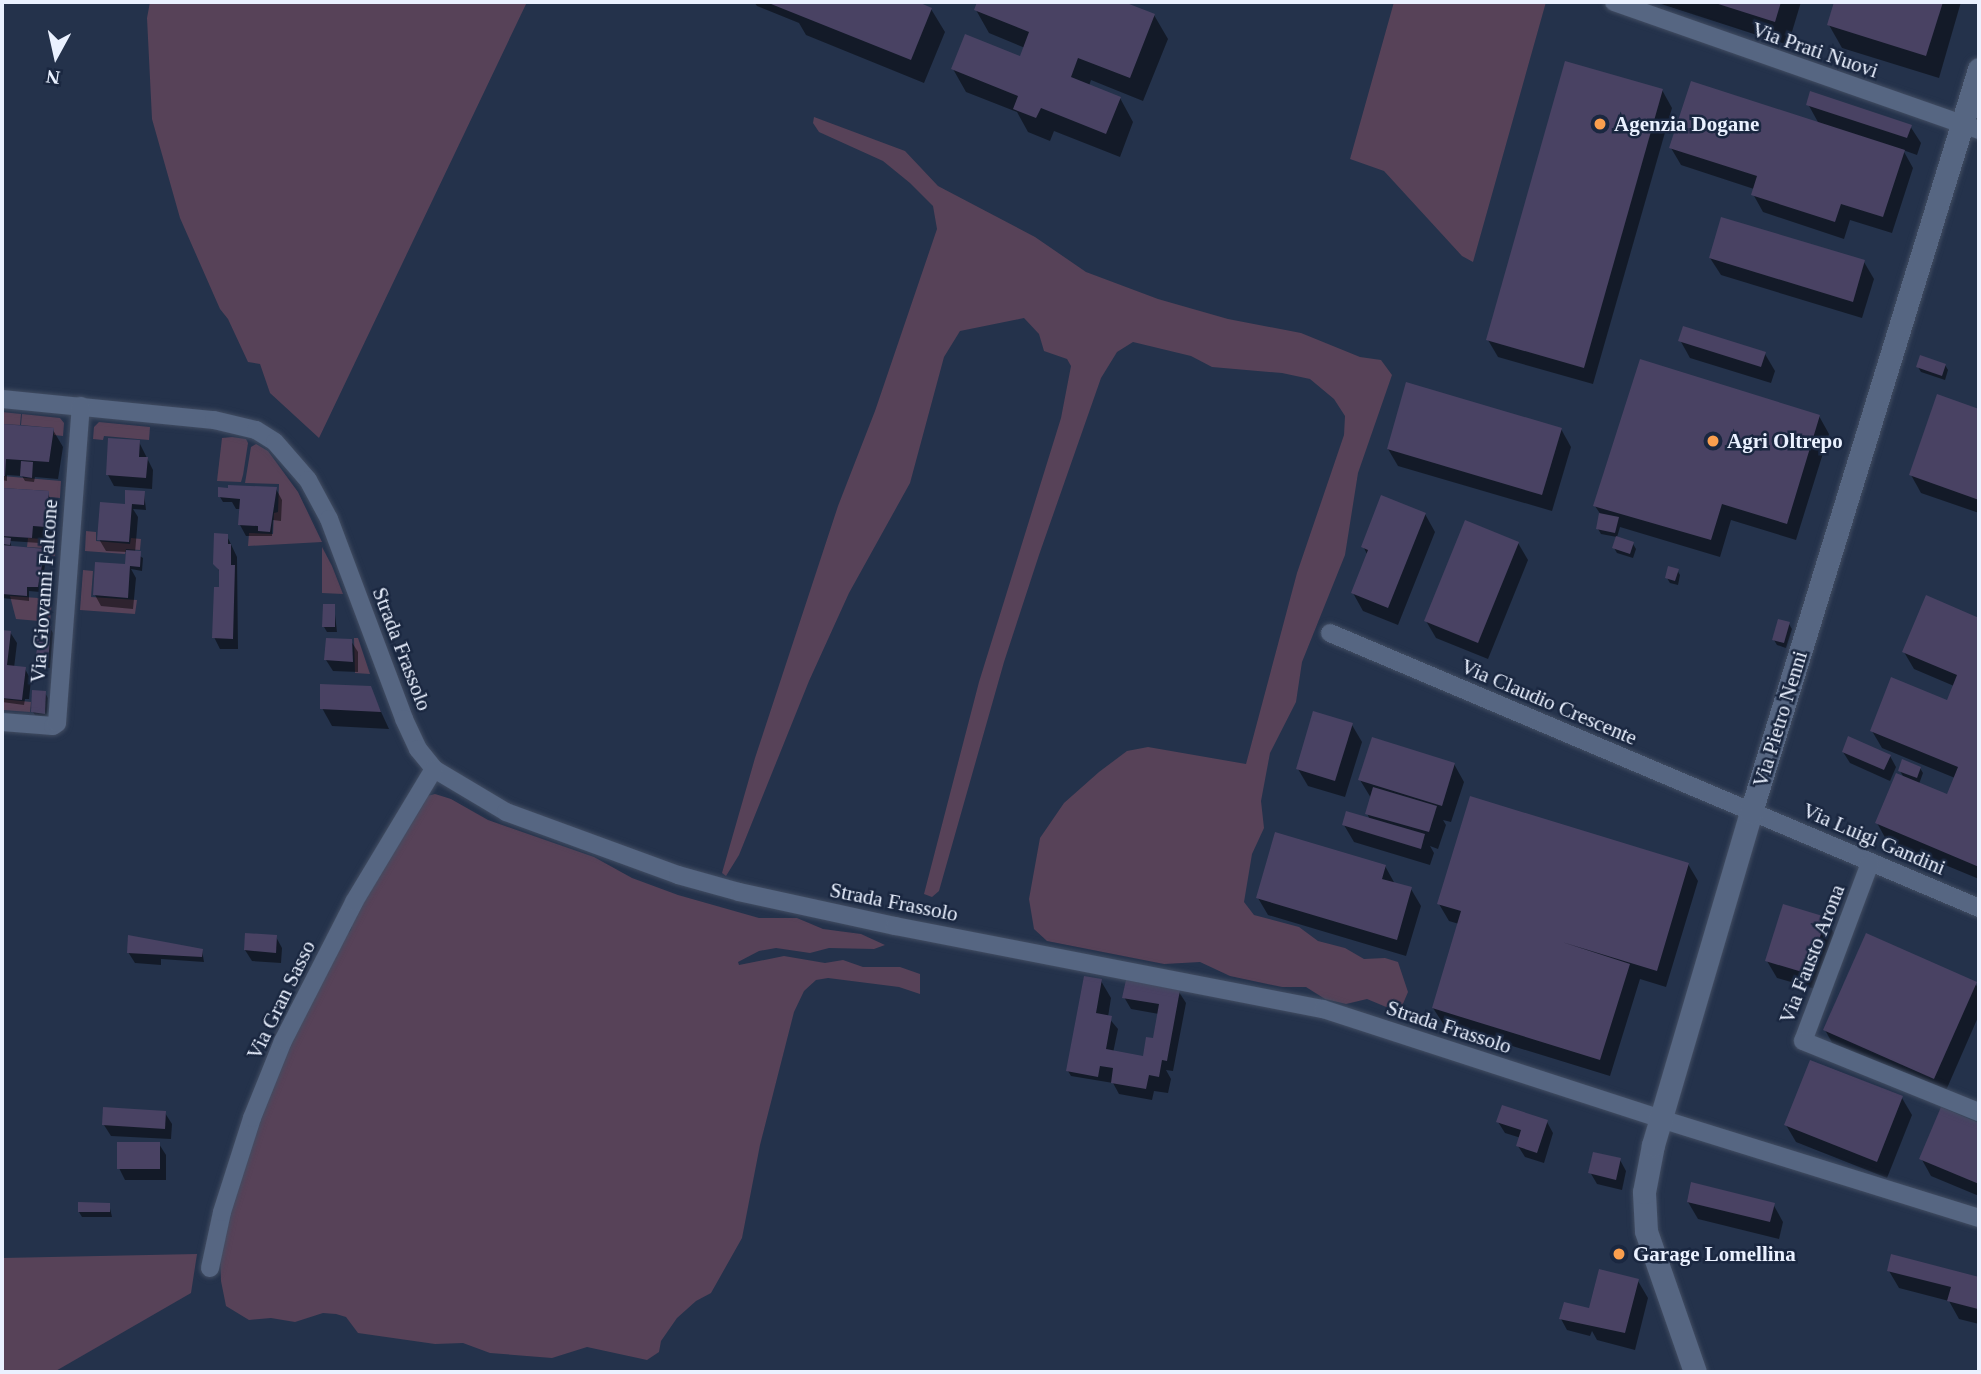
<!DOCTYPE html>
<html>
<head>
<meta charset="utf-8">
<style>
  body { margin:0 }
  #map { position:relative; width:1981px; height:1374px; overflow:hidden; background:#24324b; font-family:Georgia,serif }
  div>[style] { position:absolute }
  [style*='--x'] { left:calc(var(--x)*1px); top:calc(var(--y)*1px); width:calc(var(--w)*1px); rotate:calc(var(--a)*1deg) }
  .green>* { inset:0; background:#574258 }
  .shadow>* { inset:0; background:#0007 }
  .building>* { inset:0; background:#494263 }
  .roads { filter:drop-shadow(0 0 2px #424d62) drop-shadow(0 0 2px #424d62) }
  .minor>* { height:18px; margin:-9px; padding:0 9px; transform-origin:9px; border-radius:9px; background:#566682 }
  .tertiary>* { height:23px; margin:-11.5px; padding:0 11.5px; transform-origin:11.5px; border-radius:11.5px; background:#566682 }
  .dots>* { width:19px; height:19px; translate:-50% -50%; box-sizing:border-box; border:4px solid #1a2740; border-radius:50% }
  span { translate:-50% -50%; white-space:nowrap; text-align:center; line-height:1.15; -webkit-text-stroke:5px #1a2740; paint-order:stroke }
  .street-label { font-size:21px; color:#eaf1ff }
  .poi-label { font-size:21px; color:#eaf1ff; font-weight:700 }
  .left { translate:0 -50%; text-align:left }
  .frame { position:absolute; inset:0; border:4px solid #eaf1ff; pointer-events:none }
  .north { position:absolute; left:21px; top:21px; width:70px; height:70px; -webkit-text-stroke:5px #1a2740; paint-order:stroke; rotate:188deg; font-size:19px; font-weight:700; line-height:28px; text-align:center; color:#eaf1ff }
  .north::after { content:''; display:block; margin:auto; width:24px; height:32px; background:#eaf1ff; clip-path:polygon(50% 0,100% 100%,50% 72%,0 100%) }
</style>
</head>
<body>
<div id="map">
  <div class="green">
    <i style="clip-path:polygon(150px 2px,527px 2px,319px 438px,270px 393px,260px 364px,248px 362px,228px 319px,220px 309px,180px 218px,152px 119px,147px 18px)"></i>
    <i style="clip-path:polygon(1394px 2px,1546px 2px,1473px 262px,1462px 256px,1384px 171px,1350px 159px)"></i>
    <i style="clip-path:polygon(814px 117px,905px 151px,938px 186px,1035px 237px,1086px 272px,1158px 299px,1228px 319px,1301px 333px,1360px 357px,1381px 360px,1392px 375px,1358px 473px,1345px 555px,1302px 662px,1296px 702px,1270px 753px,1261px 801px,1264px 828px,1252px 854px,1244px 902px,1254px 915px,1299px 927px,1318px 941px,1345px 948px,1364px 959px,1385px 958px,1398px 962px,1408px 992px,1402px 1006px,1391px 1009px,1367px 999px,1346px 1004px,1325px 999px,1306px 987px,1282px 987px,1230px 976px,1200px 962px,1164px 964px,1047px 941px,1034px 929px,1029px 899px,1040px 838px,1064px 803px,1099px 772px,1127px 751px,1148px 747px,1246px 764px,1297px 573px,1344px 435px,1345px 416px,1334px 399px,1310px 379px,1282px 373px,1212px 367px,1191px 356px,1133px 342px,1117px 352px,1101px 378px,1039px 555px,1004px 662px,939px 891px,932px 897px,924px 894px,979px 682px,1061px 418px,1071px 366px,1067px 359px,1044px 351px,1039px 334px,1024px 318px,960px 331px,944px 357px,910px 483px,849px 593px,809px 681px,739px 855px,726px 876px,722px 873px,755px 758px,838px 506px,875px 411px,937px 229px,933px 206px,910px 183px,883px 161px,819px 132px,813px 123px)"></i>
    <i style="clip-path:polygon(2px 412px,21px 414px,20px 425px,2px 424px)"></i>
    <i style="clip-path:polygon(22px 414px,60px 418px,64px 423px,63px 436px,54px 435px,54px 428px,21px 425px)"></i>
    <i style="clip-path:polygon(99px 422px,150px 427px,149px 440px,104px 436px,103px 440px,93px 439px,94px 427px)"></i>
    <i style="clip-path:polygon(232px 437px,246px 439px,248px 443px,243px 475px,241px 482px,217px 481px,222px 438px)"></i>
    <i style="clip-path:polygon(256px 444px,268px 451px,298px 492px,322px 542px,248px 546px,249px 533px,273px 534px,274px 513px,278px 512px,279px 484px,245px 483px,251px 447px)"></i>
    <i style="clip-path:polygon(2px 476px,61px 481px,60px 498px,49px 497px,49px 491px,2px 488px)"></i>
    <i style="clip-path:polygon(86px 531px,96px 532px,96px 541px,130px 544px,131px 538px,141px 539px,140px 550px,126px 549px,125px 554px,85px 551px)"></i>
    <i style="clip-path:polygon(28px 538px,57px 540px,55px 556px,45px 555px,45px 548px,27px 547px)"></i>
    <i style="clip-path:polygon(322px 547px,332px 566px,343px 594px,322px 593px)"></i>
    <i style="clip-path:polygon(83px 570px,93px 571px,91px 597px,137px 600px,135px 614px,80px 610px)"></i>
    <i style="clip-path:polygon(10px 596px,52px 599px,50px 622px,16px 619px)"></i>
    <i style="clip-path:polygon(354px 638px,358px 638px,370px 674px,355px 673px)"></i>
    <i style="clip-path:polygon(2px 699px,31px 702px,30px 712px,2px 710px)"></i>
    <i style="clip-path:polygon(435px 794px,451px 799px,488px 820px,594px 857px,632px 878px,678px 895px,759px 918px,797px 918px,823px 929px,861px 934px,885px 945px,874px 949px,829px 948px,810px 953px,776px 948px,759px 951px,738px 962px,739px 965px,784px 956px,825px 963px,843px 960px,863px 967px,900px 967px,920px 974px,920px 994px,899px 987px,828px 978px,816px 980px,804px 991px,794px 1012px,760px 1145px,742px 1238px,711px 1293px,696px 1301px,677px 1318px,661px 1341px,659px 1352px,647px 1360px,587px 1347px,552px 1358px,490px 1353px,463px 1343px,435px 1344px,358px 1333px,346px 1317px,336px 1314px,323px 1313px,295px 1322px,271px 1318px,249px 1320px,226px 1306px,221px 1281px,220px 1249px,229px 1211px,277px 1073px,335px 948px,351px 930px,354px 915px,423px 797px)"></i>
    <i style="clip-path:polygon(197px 1254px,191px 1293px,54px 1372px,2px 1372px,2px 1258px)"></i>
  </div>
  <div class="shadow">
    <i style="clip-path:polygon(754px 2px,914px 2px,931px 9px,945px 32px,924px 83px,806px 35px,799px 23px,757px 6px)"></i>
    <i style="clip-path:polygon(979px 2px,1119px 2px,1154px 15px,1168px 39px,1143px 101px,1091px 80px,1089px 86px,1120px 98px,1133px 122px,1120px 157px,1054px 131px,1050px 141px,1028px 132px,1017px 112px,966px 92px,953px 69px,1021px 58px,1025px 48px,989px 33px,976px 10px)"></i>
    <i style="clip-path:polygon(1655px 2px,1801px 2px,1788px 45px)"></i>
    <i style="clip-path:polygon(1836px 2px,1961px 2px,1939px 78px,1842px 48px,1829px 25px)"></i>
    <i style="clip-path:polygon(1662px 90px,1672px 108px,1593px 384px,1498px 357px,1488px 340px)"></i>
    <i style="clip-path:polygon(1808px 104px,1910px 126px,1921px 143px,1917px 155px,1903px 150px,1913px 168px,1892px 233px,1850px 220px,1844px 239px,1763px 212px,1753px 194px,1754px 189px,1681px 165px,1671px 148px,1819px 124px)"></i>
    <i style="clip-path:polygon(1710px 258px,1864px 262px,1874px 279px,1862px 318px,1721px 275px)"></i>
    <i style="clip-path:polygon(1680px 340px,1765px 354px,1775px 371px,1771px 383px,1690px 358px)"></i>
    <i style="clip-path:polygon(1945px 365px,1948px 370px,1945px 380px,1921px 372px,1918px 367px)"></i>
    <i style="clip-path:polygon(1939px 396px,1979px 411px,1979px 513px,1921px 493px,1911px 475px)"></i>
    <i style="clip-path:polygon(1819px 416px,1829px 434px,1796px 540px,1731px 520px,1720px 557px,1620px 527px,1617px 537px,1601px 534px,1598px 529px,1601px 515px,1595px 506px)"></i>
    <i style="clip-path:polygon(2px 426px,53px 430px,63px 447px,58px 479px,35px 477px,34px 482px,25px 481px,22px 476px,7px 475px,7px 481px,2px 480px)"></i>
    <i style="clip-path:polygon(1561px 429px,1571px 447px,1552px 511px,1398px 466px,1388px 449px)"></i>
    <i style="clip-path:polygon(139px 442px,153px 470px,152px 489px,114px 486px,108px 475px)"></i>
    <i style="clip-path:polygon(276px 489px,282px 500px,281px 521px,273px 520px,272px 536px,246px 536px,240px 525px,241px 509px,236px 509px,232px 502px,223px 502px,220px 497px)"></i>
    <i style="clip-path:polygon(2px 490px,47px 493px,58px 511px,55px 544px,10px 541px,12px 548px,44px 550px,47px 555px,40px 592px,29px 591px,29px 601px,2px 598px,2px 547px,5px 547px,2px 540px)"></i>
    <i style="clip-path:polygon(144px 493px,146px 510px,133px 509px,138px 517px,135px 553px,143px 558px,142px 571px,131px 569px,136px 578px,133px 609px,101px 606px,95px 595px,130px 566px,128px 552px,106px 551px,99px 539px,126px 505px)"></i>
    <i style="clip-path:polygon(1425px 514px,1435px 532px,1398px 625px,1363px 611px,1353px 593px,1368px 556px,1363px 546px)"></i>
    <i style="clip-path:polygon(227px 536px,237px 557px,238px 649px,220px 649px,214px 637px,222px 589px,221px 574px,215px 564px)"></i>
    <i style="clip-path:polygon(1518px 543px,1528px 560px,1488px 659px,1436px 638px,1426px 621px)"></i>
    <i style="clip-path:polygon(1633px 544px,1636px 549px,1633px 558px,1617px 553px,1614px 548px)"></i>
    <i style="clip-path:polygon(1677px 570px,1680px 575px,1678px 585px,1670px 583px,1667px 578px)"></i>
    <i style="clip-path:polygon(1927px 598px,1979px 620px,1979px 879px,1887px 841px,1877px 823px,1904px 778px,1900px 771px,1920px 768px,1923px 773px,1919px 784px,1948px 796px,1955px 778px,1882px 748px,1872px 731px,1948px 702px,1954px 686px,1914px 669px,1904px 652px)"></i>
    <i style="clip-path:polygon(334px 606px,337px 632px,327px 632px,324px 627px)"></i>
    <i style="clip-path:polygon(1789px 624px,1792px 629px,1786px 648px,1777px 645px,1774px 640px)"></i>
    <i style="clip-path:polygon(50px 628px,53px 633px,50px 668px,39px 667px,36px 662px,40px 644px,38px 640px)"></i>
    <i style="clip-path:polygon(2px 631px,10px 632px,17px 643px,14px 668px,25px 669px,31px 680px,29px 699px,25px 699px,24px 705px,2px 702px)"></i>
    <i style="clip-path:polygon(351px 641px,358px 652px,358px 672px,333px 671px,326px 660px)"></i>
    <i style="clip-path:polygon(370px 688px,389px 729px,332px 726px,322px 708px)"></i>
    <i style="clip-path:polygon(45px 693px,48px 698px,47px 718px,36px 717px,33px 712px)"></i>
    <i style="clip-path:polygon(1352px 725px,1362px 742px,1345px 797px,1308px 786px,1298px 769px)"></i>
    <i style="clip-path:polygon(1843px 752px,1890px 756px,1896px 767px,1890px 781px,1850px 763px)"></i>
    <i style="clip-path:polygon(1454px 764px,1464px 782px,1451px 822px,1443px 820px,1446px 825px,1438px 849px,1430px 846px,1434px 853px,1430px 865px,1354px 842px,1344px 825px,1370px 820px,1367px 813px,1371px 798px,1360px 780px)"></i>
    <i style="clip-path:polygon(1688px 864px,1698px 881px,1666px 987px,1640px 979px,1610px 1076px,1444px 1025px,1433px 1008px,1459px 924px,1449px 921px,1439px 904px)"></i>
    <i style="clip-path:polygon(1385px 866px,1395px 884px,1411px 889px,1421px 906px,1406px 956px,1268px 915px,1258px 898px)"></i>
    <i style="clip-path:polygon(1825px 918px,1835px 935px,1819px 990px,1777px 978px,1767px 961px)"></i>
    <i style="clip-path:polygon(129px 937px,202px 950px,204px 962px,161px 959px,161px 965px,135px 963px,128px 952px)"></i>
    <i style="clip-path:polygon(276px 937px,282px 948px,281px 963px,252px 961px,245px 950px)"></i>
    <i style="clip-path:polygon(1101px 981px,1111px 998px,1108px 1017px,1118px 1029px,1113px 1053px,1146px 1059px,1154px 1040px,1159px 1014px,1131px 1009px,1124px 997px,1179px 992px,1186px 1003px,1173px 1071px,1166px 1070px,1171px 1079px,1168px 1093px,1154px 1091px,1152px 1100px,1119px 1094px,1113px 1083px,1071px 1076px,1068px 1071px)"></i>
    <i style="clip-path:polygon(1975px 983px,1979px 990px,1979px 1015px,1944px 1095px,1835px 1048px,1825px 1030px)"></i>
    <i style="clip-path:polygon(1902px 1098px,1912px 1115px,1887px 1178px,1796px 1142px,1786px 1125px)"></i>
    <i style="clip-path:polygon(1942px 1109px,1979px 1125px,1979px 1196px,1931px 1176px,1921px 1158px)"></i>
    <i style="clip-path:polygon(165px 1113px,172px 1124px,171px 1139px,111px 1136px,104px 1125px)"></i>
    <i style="clip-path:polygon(1498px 1122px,1547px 1122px,1553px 1133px,1544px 1163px,1525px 1157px,1518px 1146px,1521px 1138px,1505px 1133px)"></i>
    <i style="clip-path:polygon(159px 1144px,166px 1155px,166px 1180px,125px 1180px,119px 1168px)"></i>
    <i style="clip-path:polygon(1620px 1160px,1626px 1171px,1622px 1190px,1597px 1184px,1590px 1172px)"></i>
    <i style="clip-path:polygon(1688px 1202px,1773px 1204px,1783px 1222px,1779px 1239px,1698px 1219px)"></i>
    <i style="clip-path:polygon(109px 1204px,112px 1217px,82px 1217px,79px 1212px)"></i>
    <i style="clip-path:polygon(1893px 1256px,1979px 1278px,1979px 1324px,1959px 1319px,1949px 1301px,1899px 1288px,1889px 1271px)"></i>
    <i style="clip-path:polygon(1638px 1281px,1648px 1298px,1635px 1350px,1597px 1340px,1592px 1331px,1590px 1336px,1567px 1330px,1561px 1319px,1588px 1310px)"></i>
  </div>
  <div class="building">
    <i style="clip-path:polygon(766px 2px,918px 2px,932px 8px,911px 60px)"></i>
    <i style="clip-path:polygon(977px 2px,1124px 2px,1155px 14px,1130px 78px,1078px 58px,1071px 77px,1121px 97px,1106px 134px,1041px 108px,1036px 118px,1013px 109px,1018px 96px,951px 69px,965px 34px,1020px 56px,1029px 32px,974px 10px)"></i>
    <i style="clip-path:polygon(1712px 2px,1781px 2px,1775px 22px)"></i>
    <i style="clip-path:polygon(1834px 2px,1943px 2px,1926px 56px,1827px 25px)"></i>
    <i style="clip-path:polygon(1565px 61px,1663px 89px,1584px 368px,1486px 340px)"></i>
    <i style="clip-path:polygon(1691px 81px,1905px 150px,1883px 217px,1841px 204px,1835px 222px,1751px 195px,1757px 176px,1669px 148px)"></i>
    <i style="clip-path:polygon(1810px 91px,1912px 125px,1907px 138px,1806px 105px)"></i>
    <i style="clip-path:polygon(1721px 217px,1865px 260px,1853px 302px,1709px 258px)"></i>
    <i style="clip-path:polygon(1683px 326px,1766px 352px,1761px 367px,1678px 341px)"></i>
    <i style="clip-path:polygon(1920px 355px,1946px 364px,1942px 376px,1916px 367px)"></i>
    <i style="clip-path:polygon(1640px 359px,1820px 415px,1787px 524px,1722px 504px,1711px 540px,1593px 506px)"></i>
    <i style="clip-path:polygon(1406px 382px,1562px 428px,1542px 495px,1387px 449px)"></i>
    <i style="clip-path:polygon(1937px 394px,1979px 409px,1979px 500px,1909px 475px)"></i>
    <i style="clip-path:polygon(2px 424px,54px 428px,49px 462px,6px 459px,5px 476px,2px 476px)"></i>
    <i style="clip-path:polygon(108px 438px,140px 440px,139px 457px,148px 457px,146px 478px,106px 475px)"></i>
    <i style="clip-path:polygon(21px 461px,33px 462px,32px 478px,20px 476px)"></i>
    <i style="clip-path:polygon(228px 485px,277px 487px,270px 532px,258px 531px,258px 526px,238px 525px,240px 499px,218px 497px,218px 487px,228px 488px)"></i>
    <i style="clip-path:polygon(2px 488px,49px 491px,46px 527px,33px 526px,32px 538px,2px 536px)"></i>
    <i style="clip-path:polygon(125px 490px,145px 491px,144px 505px,132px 504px,129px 542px,97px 540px,100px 502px,125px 504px)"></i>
    <i style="clip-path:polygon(1381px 495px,1426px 513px,1388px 608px,1351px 593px,1368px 550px,1361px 547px)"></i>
    <i style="clip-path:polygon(1599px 513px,1619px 517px,1615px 533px,1596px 529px)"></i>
    <i style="clip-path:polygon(1465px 520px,1519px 542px,1478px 643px,1424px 621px)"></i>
    <i style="clip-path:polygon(214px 533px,228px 534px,228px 544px,231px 544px,231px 565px,235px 565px,233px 639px,212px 638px,214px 587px,219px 587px,219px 570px,213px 564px)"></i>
    <i style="clip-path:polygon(1616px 536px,1634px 542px,1630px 554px,1612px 548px)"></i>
    <i style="clip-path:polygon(2px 537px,11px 538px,10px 545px,2px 544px)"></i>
    <i style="clip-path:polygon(2px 545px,45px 549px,38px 587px,27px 587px,27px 596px,2px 594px)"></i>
    <i style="clip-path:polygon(126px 550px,141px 551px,140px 567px,130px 566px,128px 598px,93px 595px,95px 562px,125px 564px)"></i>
    <i style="clip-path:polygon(1668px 566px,1679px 569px,1675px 581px,1665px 578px)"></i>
    <i style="clip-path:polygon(1926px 595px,1979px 618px,1979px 867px,1875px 823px,1896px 773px,1947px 794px,1958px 767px,1870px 731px,1891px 677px,1947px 700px,1957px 675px,1902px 652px)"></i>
    <i style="clip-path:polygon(323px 604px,335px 604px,335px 627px,322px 627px)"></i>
    <i style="clip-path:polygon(1778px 619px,1790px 622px,1784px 643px,1772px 640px)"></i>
    <i style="clip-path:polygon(38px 625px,51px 626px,48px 664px,34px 663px,39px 641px,36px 641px)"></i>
    <i style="clip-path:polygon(2px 630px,11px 631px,7px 665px,26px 667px,22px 700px,2px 698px)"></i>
    <i style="clip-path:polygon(326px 638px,352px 639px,353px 662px,324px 660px)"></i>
    <i style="clip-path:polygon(320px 684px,371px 686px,381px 712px,320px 709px)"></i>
    <i style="clip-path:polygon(32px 690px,46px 691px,45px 714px,31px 712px)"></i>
    <i style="clip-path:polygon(1313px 711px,1353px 723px,1335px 781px,1296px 769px)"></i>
    <i style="clip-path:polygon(1848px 736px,1891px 755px,1884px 770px,1842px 752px)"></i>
    <i style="clip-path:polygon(1372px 737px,1455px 763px,1442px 806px,1358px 780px)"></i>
    <i style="clip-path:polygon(1902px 759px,1921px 767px,1917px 778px,1898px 771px)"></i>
    <i style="clip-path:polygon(1373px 787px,1437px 806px,1429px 832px,1365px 814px)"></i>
    <i style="clip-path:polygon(1470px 796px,1689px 863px,1657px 971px,1562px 942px,1630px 964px,1600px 1060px,1432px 1008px,1461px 911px,1437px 904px)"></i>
    <i style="clip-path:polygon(1346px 811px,1425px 834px,1421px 849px,1342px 825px)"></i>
    <i style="clip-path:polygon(1275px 832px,1386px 865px,1382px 879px,1412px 887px,1397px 940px,1256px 898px)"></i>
    <i style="clip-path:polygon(1783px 904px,1826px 917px,1809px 974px,1765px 961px)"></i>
    <i style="clip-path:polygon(245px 933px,277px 935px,276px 953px,244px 950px)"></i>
    <i style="clip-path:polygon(1866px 933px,1977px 982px,1934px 1079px,1823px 1030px)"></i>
    <i style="clip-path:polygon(128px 935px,203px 949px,202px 957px,127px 953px)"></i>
    <i style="clip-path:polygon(1084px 976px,1102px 979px,1096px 1013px,1112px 1016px,1106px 1049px,1143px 1056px,1146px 1037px,1153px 1038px,1159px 1004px,1122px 998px,1126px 980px,1180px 990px,1167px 1061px,1162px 1060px,1159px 1077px,1149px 1075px,1146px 1089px,1111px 1083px,1113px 1068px,1100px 1066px,1098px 1077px,1066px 1071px)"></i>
    <i style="clip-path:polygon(1810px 1060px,1903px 1096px,1877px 1162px,1784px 1125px)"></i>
    <i style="clip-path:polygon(1502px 1105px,1548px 1120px,1537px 1153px,1516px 1146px,1521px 1130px,1496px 1122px)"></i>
    <i style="clip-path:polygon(103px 1107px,166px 1111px,165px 1129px,102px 1125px)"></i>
    <i style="clip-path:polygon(1941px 1107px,1979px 1123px,1979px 1184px,1919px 1159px)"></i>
    <i style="clip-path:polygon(117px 1142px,160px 1142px,160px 1169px,117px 1169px)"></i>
    <i style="clip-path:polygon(1593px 1152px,1621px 1158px,1616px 1180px,1588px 1173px)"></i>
    <i style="clip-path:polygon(1691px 1182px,1775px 1203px,1770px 1222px,1687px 1202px)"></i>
    <i style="clip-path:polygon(78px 1202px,110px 1203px,110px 1212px,78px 1212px)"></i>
    <i style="clip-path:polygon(1891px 1254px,1979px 1277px,1978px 1309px,1947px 1301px,1951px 1287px,1887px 1271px)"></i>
    <i style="clip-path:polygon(1599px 1269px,1639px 1279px,1625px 1333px,1559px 1319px,1564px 1302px,1589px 1308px)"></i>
  </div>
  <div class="roads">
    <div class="minor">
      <i style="--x:1614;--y:2;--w:387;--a:19.3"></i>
      <i style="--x:2;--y:399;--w:213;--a:5.7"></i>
      <i style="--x:214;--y:420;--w:43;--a:13.4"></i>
      <i style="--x:256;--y:430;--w:22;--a:32"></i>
      <i style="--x:275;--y:442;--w:50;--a:49"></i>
      <i style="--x:308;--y:480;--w:44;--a:61.7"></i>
      <i style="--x:329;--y:519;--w:214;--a:69.4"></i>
      <i style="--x:404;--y:719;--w:33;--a:65"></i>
      <i style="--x:418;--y:749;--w:26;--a:51"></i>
      <i style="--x:434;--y:769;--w:84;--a:30.8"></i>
      <i style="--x:506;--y:812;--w:183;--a:20.1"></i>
      <i style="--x:678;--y:875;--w:63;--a:15.6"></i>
      <i style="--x:739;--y:892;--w:160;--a:12.3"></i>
      <i style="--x:895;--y:926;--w:436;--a:11"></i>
      <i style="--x:1323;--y:1009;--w:355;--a:18"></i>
      <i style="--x:1661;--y:1119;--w:333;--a:17.3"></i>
      <i style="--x:1330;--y:633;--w:705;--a:22.96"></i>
      <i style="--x:2;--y:722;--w:51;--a:4.5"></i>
      <i style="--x:53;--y:726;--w:5;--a:-37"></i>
      <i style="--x:57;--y:723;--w:318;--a:-85.7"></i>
      <i style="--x:1870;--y:863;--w:190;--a:110.6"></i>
      <i style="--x:1803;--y:1041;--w:190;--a:22"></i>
      <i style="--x:210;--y:1268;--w:57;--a:-77.9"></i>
      <i style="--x:222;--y:1212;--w:99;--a:-72.3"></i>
      <i style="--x:252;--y:1118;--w:83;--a:-68.1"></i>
      <i style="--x:283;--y:1041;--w:156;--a:-62.9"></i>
      <i style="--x:354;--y:902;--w:155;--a:-59"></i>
    </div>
    <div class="tertiary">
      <i style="--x:1695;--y:1372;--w:149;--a:-109.2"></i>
      <i style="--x:1646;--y:1231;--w:39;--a:-93"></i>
      <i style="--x:1644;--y:1192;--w:48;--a:-79.2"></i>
      <i style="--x:1653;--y:1145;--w:347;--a:-73.6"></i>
      <i style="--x:1751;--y:812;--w:777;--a:-72.94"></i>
    </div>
  </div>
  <div class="dots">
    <i style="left:1600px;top:124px;background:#fa9f4e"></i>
    <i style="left:1713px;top:441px;background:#fa9f4e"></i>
    <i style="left:1619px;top:1254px;background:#fa9f4e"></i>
  </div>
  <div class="street-label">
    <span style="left:1815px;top:50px;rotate:19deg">Via Prati Nuovi</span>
    <span style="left:44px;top:591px;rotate:-86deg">Via Giovanni Falcone</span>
    <span style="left:402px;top:649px;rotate:69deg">Strada Frassolo</span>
    <span style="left:1549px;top:702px;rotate:23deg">Via Claudio Crescente</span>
    <span style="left:1780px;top:719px;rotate:-73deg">Via Pietro Nenni</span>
    <span style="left:1874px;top:839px;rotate:23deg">Via Luigi Gandini</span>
    <span style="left:894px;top:902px;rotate:11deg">Strada Frassolo</span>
    <span style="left:1812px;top:954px;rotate:-69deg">Via Fausto Arona</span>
    <span style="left:281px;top:1000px;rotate:-64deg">Via Gran Sasso</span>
    <span style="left:1449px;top:1027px;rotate:18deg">Strada Frassolo</span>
  </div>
  <div class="poi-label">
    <span class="left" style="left:1614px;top:124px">Agenzia Dogane</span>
    <span class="left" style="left:1727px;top:441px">Agri Oltrepo</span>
    <span class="left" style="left:1633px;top:1254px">Garage Lomellina</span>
  </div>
  <div class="frame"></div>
  <div class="north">N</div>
</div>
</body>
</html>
